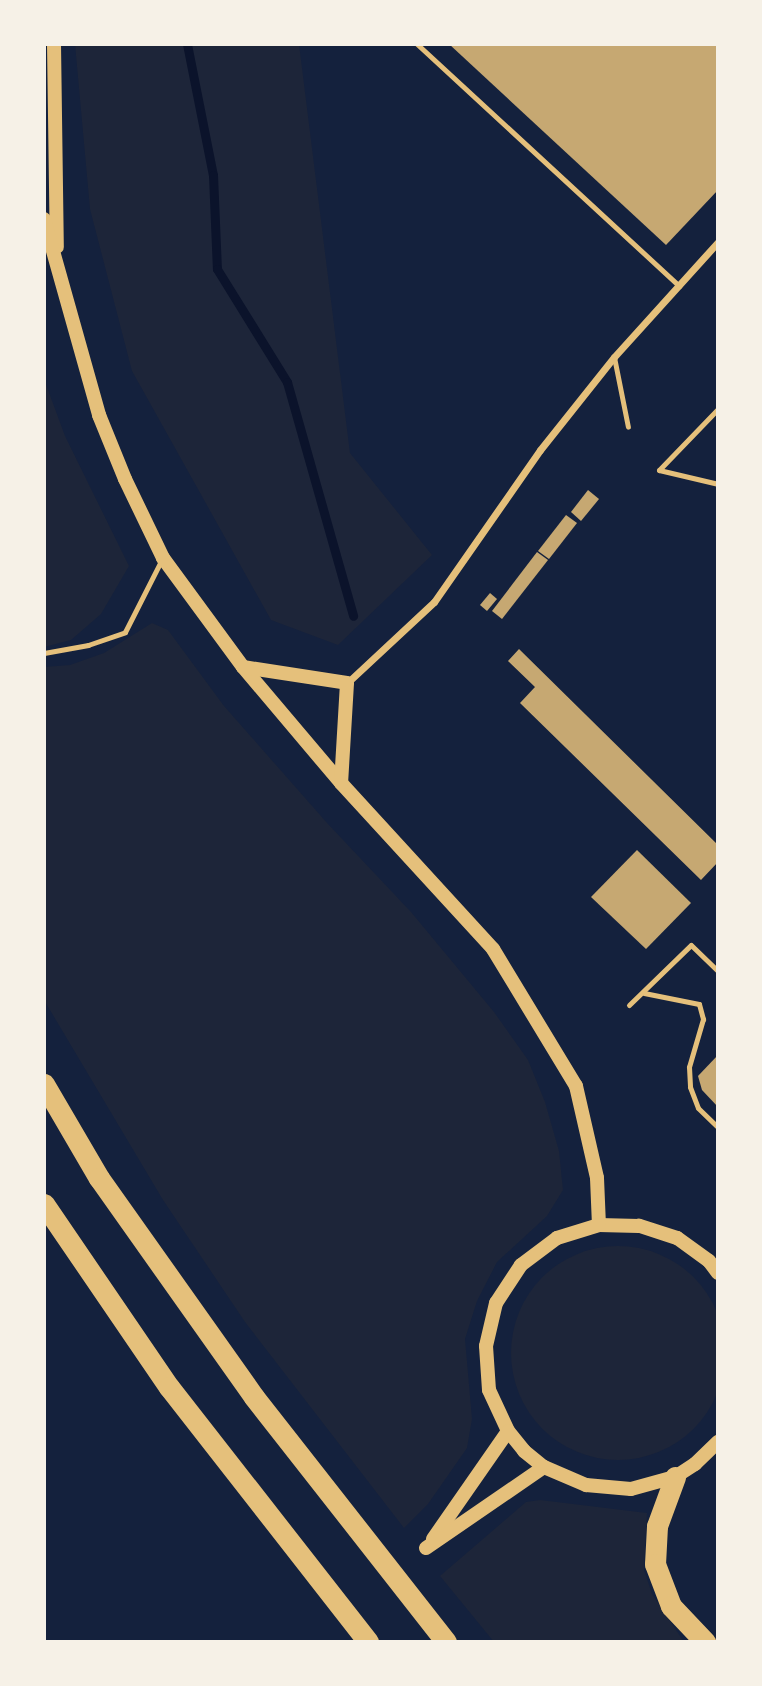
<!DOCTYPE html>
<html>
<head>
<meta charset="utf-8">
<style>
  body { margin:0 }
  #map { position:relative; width:762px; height:1686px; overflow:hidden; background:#14213d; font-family:"DM Sans",sans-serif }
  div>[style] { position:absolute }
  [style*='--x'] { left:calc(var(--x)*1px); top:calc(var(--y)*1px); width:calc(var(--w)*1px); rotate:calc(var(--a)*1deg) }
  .green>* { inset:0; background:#1d2539 }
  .round { border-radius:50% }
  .stream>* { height:9px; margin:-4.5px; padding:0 4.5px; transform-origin:4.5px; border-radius:4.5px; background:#0b132b }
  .building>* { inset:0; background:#c6a872 }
  .service>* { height:5px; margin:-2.5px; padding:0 2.5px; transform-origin:2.5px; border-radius:2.5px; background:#e5c07b }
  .minor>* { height:7px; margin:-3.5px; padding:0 3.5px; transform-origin:3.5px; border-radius:3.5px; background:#e5c07b }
  .secondary>* { height:14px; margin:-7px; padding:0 7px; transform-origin:7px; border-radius:7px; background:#e5c07b }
  .motorway>* { height:21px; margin:-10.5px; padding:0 10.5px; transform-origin:10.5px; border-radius:10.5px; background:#e5c07b }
  span { translate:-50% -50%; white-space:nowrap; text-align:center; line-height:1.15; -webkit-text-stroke:5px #f6f1e7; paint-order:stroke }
  .frame { position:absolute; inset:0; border:46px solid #f6f1e7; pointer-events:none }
</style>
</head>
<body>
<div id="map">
  <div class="green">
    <i style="clip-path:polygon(75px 44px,299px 44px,350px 453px,432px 555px,338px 645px,271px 620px,132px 371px,90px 209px)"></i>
    <i style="clip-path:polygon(44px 379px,65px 436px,129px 566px,101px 614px,71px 640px,44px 647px)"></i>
    <i style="clip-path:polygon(152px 623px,168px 630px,224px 706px,328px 824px,411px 912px,494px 1012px,528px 1060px,545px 1102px,559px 1151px,563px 1190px,547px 1216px,497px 1262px,477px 1301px,465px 1339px,472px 1419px,467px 1448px,428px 1504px,404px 1528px,245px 1322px,163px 1200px,44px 1000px,44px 667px,70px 665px,104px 653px)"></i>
    <i class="round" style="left:511px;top:1246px;width:214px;height:214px"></i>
    <i style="clip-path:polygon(540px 1500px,647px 1513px,644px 1570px,652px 1594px,684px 1642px,494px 1642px,440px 1576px,526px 1502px)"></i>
  </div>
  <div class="stream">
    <i style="--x:187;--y:44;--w:134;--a:78.8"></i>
    <i style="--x:213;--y:175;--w:94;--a:87.6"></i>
    <i style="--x:217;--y:269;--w:133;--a:58.2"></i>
    <i style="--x:287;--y:382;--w:243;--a:74.2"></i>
  </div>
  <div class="building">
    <i style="clip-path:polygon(449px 44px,718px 44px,718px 190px,666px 245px)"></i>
    <i style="clip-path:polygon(588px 490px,599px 499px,581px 521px,571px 512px)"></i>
    <i style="clip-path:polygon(566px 515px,577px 523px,549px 559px,538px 551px)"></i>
    <i style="clip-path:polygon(537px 552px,548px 560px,502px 619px,492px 611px)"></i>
    <i style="clip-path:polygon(490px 593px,497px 599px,487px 611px,480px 605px)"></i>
    <i style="clip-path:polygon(519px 649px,718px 845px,718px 862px,701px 880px,520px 703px,535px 687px,508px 661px)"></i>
    <i style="clip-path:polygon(637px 850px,691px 903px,646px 949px,591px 897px)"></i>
    <i style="clip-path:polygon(718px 1055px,718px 1107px,702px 1090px,698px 1076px)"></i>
  </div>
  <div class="service">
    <i style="--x:417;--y:44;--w:357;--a:42.7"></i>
    <i style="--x:614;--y:357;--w:71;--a:78.7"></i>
    <i style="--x:659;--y:470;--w:85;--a:-46"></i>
    <i style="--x:659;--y:470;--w:61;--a:13.3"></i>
    <i style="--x:44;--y:653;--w:45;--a:-10.3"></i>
    <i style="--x:88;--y:645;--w:39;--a:-19"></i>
    <i style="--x:125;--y:632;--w:80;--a:-63.1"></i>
    <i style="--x:644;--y:993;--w:56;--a:11.3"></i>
    <i style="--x:699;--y:1004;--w:16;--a:75"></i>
    <i style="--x:703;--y:1019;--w:50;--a:106.3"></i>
    <i style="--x:689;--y:1067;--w:20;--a:87"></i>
    <i style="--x:690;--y:1087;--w:22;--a:69"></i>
    <i style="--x:698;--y:1108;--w:28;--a:44"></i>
    <i style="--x:629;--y:1005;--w:86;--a:-44.1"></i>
    <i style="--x:691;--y:945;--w:37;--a:44"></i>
  </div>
  <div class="minor">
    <i style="--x:347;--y:683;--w:119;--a:-43"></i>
    <i style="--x:434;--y:602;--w:185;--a:-55.1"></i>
    <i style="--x:540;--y:450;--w:119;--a:-51.5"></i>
    <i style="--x:614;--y:357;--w:155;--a:-47.9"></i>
  </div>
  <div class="secondary">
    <i style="--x:54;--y:44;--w:203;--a:89.2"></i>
    <i style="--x:44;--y:219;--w:204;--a:74.3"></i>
    <i style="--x:99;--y:415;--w:69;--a:67.9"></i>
    <i style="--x:125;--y:479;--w:88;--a:64.3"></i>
    <i style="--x:163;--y:558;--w:135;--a:53.7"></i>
    <i style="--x:243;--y:667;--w:152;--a:49.8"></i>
    <i style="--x:341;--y:783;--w:225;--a:47.5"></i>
    <i style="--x:493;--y:949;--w:160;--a:58.8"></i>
    <i style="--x:576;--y:1086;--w:94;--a:77.1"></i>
    <i style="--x:597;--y:1178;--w:47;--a:87.6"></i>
    <i style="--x:243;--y:667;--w:105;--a:8.7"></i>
    <i style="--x:347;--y:683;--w:100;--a:93.4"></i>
    <i style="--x:718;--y:1273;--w:15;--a:-127"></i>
    <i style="--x:709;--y:1261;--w:39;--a:-144"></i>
    <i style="--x:677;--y:1238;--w:40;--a:-162"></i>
    <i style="--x:639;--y:1226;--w:40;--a:-178.6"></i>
    <i style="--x:599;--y:1225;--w:44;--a:162.8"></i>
    <i style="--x:557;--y:1238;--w:45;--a:143.1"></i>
    <i style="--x:521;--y:1265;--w:45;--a:123.3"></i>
    <i style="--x:496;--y:1303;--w:44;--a:103.1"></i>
    <i style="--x:486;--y:1346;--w:44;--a:86.1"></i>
    <i style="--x:489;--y:1390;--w:45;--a:65.1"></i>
    <i style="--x:508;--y:1431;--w:26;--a:51"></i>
    <i style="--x:524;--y:1451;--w:26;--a:39"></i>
    <i style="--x:544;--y:1467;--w:46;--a:23.2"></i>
    <i style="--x:586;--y:1485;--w:45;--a:5.1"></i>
    <i style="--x:631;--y:1489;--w:46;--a:-15.3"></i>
    <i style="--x:675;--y:1477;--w:24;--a:-33"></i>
    <i style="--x:695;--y:1464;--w:32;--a:-44"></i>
    <i style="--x:433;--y:1539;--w:131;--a:-55.2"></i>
    <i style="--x:426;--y:1548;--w:143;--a:-34.5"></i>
  </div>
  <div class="motorway">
    <i style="--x:44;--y:1084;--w:109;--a:59.7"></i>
    <i style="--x:99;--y:1178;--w:268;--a:54.7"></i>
    <i style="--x:254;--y:1397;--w:311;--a:51.9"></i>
    <i style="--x:44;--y:1204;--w:222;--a:55.7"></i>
    <i style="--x:169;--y:1387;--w:323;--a:52"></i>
    <i style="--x:675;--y:1477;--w:52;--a:110.2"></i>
    <i style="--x:657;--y:1526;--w:38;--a:93"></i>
    <i style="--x:655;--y:1564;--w:45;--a:69.1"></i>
    <i style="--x:671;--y:1606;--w:50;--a:46.6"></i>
  </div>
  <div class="frame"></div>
</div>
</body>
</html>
